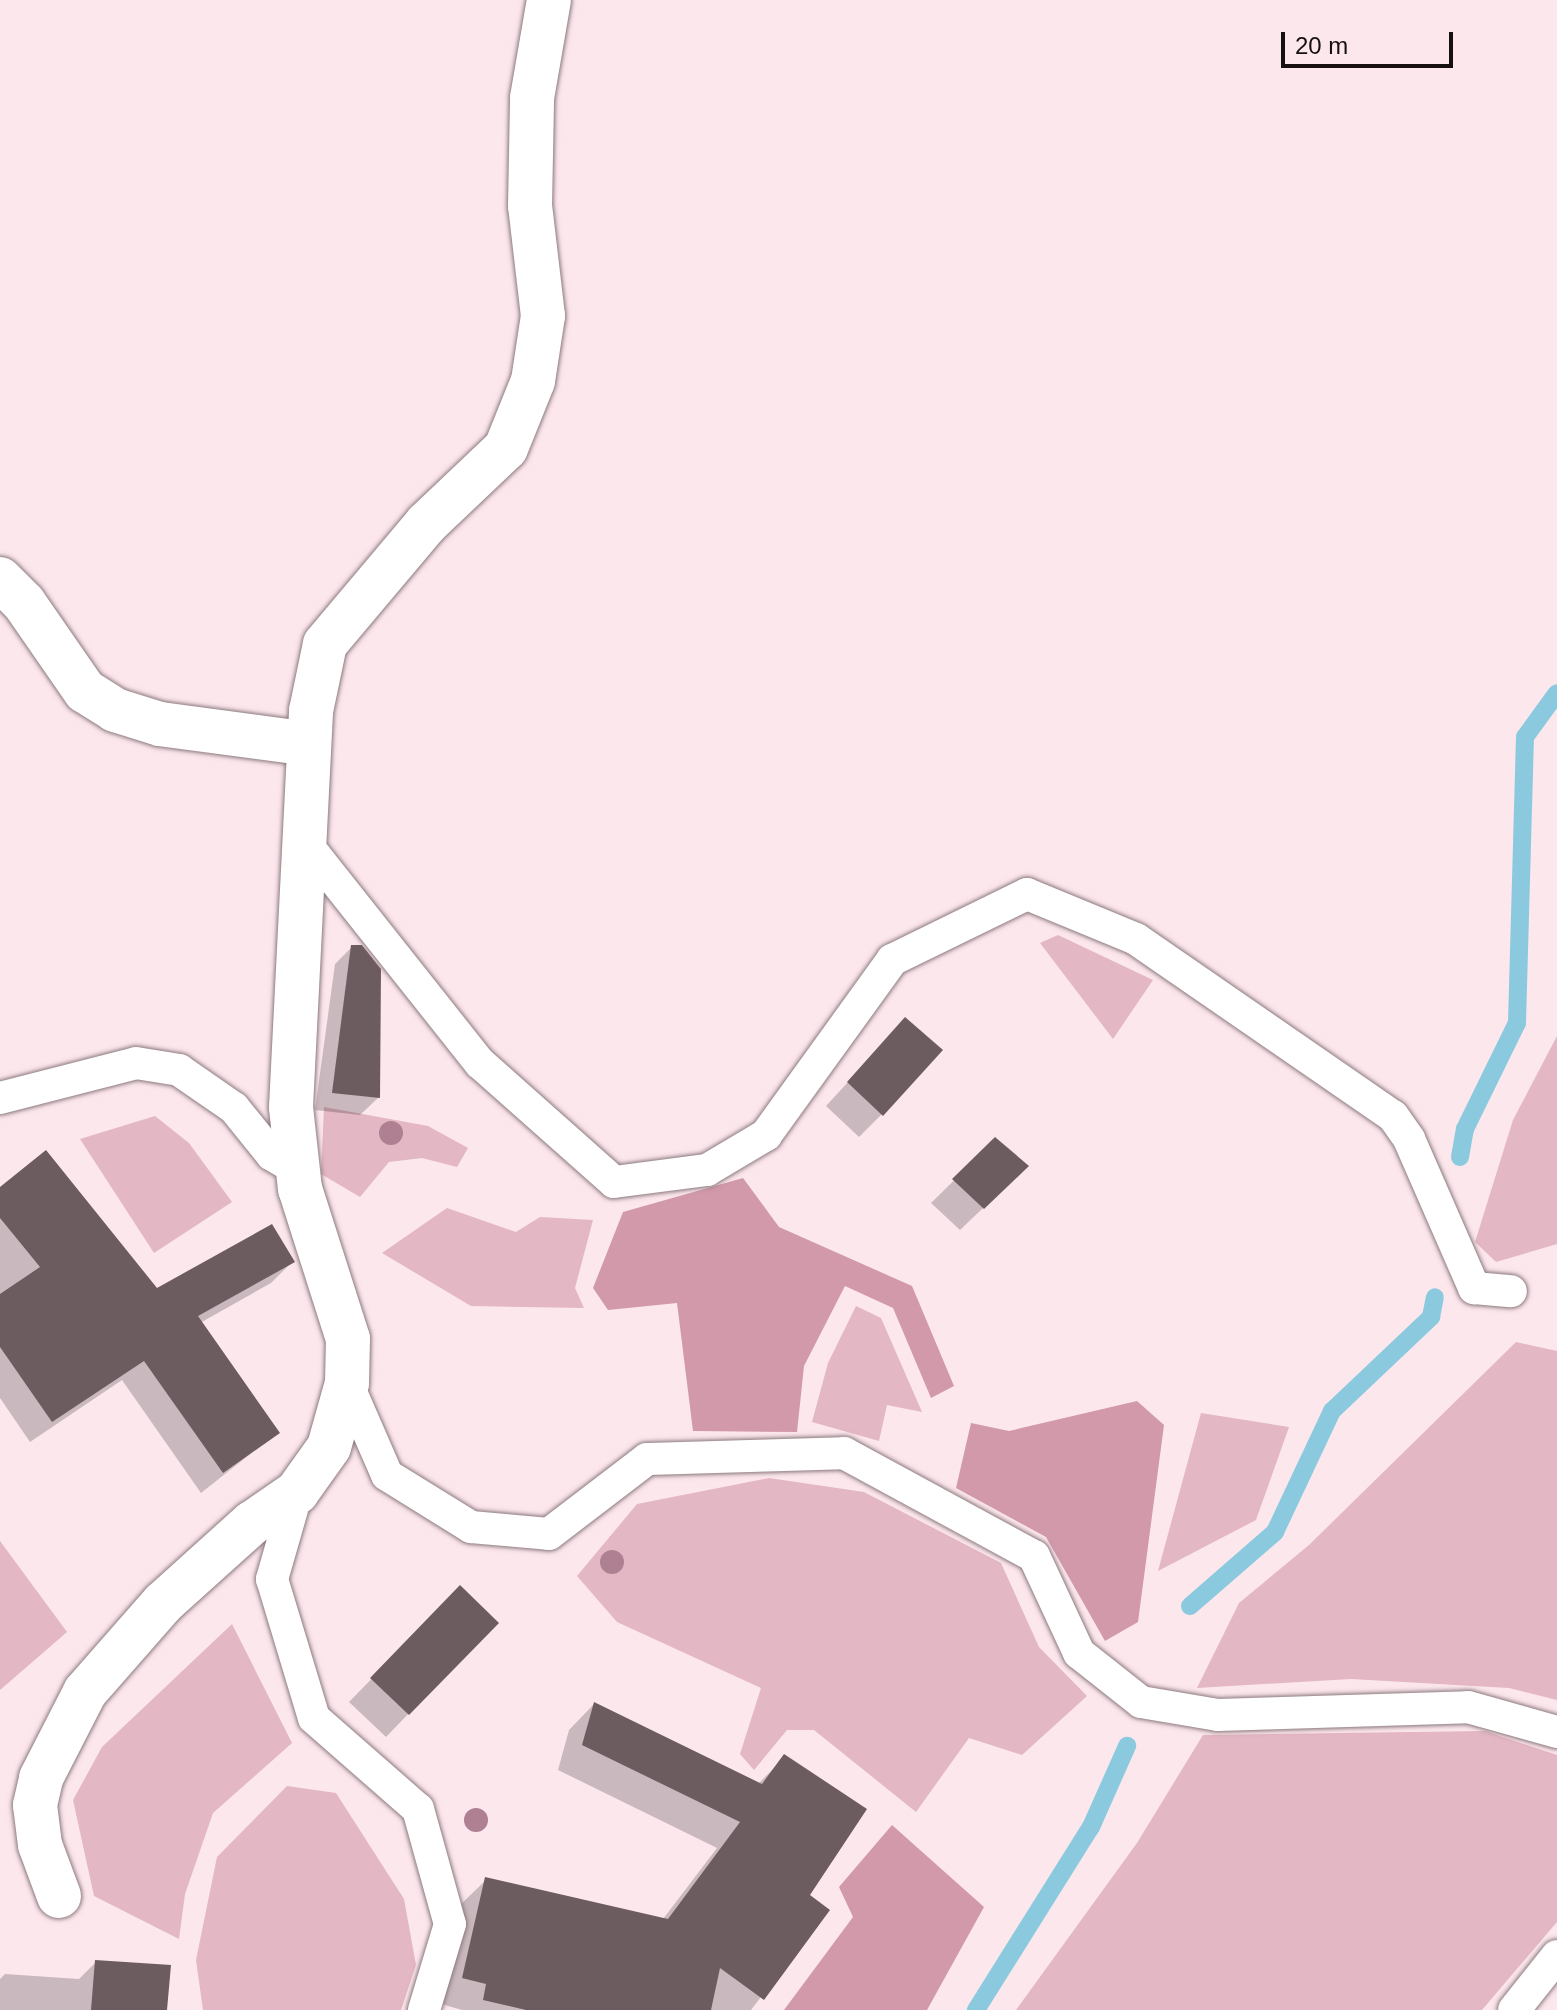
<!DOCTYPE html>
<html>
<head>
<meta charset="utf-8">
<style>
  body { margin:0 }
  #map { position:relative; width:1557px; height:2010px; overflow:hidden; background:#fce7ed; font-family:Helvetica,sans-serif }
  div>[style] { position:absolute }
  [style*='--x'] { left:calc(var(--x)*1px); top:calc(var(--y)*1px); width:calc(var(--w)*1px); rotate:calc(var(--a)*1deg) }
  .green>* { inset:0; background:#e3b7c3 }
  .forest>* { inset:0; background:#d199aa }
  .shadow>* { inset:0; background:#0003 }
  .stream>* { height:18px; margin:-9px; padding:0 9px; transform-origin:9px; border-radius:9px; background:#8bcade }
  .building>* { inset:0; background:#6c5b5f }
  .roads { filter:drop-shadow(0 0 2px #8c7a7f) drop-shadow(0 0 2px #8c7a7f) }
  .service>* { height:32px; margin:-16px; padding:0 16px; transform-origin:16px; border-radius:16px; background:#fff }
  .minor>* { height:44px; margin:-22px; padding:0 22px; transform-origin:22px; border-radius:22px; background:#fff }
  .trees>* { width:24px; height:24px; margin:-12px; border-radius:50%; background:#ae8091 }
  span { translate:-50% -50%; white-space:nowrap; text-align:center; line-height:1.15; -webkit-text-stroke:8px #fce7ed; paint-order:stroke }
  .scale { position:absolute; left:1281px; top:32px; width:172px; height:36px; box-sizing:border-box; border:4px solid #171012; border-top:0; padding-left:10px; font-size:24px; line-height:28px; white-space:nowrap; color:#171012; -webkit-text-stroke:6px #fce7ed; paint-order:stroke }
</style>
</head>
<body>
<div id="map">
  <div class="green">
    <i style="clip-path:polygon(1058px 935px,1153px 980px,1113px 1039px,1040px 943px)"></i>
    <i style="clip-path:polygon(1557px 1036px,1557px 1244px,1496px 1262px,1475px 1242px,1513px 1120px)"></i>
    <i style="clip-path:polygon(324px 1107px,428px 1126px,468px 1148px,457px 1167px,422px 1158px,389px 1162px,360px 1197px,321px 1174px)"></i>
    <i style="clip-path:polygon(155px 1116px,189px 1143px,232px 1202px,154px 1253px,80px 1139px)"></i>
    <i style="clip-path:polygon(447px 1208px,516px 1232px,540px 1217px,593px 1220px,575px 1288px,584px 1308px,471px 1306px,382px 1253px)"></i>
    <i style="clip-path:polygon(856px 1306px,881px 1318px,922px 1412px,887px 1405px,879px 1441px,812px 1422px,828px 1363px)"></i>
    <i style="clip-path:polygon(1516px 1342px,1557px 1351px,1557px 1700px,1509px 1688px,1351px 1679px,1197px 1688px,1239px 1603px,1309px 1545px)"></i>
    <i style="clip-path:polygon(1201px 1413px,1289px 1427px,1256px 1520px,1158px 1571px)"></i>
    <i style="clip-path:polygon(769px 1478px,864px 1492px,1001px 1563px,1039px 1647px,1087px 1696px,1022px 1755px,969px 1738px,916px 1812px,814px 1730px,787px 1730px,754px 1770px,740px 1754px,761px 1688px,617px 1622px,577px 1576px,637px 1504px)"></i>
    <i style="clip-path:polygon(0 1541px,67px 1632px,0 1690px)"></i>
    <i style="clip-path:polygon(232px 1624px,292px 1743px,213px 1813px,185px 1894px,179px 1939px,94px 1896px,73px 1800px,102px 1747px)"></i>
    <i style="clip-path:polygon(1485px 1731px,1557px 1755px,1557px 1922px,1482px 2010px,1016px 2010px,1137px 1843px,1203px 1735px)"></i>
    <i style="clip-path:polygon(287px 1786px,336px 1793px,404px 1899px,416px 1965px,401px 2010px,203px 2010px,196px 1960px,217px 1857px)"></i>
  </div>
  <div class="forest">
    <i style="clip-path:polygon(743px 1178px,779px 1227px,912px 1286px,954px 1386px,931px 1398px,893px 1308px,845px 1286px,804px 1366px,797px 1432px,693px 1431px,677px 1303px,608px 1310px,593px 1288px,623px 1212px)"></i>
    <i style="clip-path:polygon(1137px 1401px,1164px 1425px,1138px 1622px,1105px 1641px,1046px 1537px,956px 1488px,971px 1423px,1009px 1431px)"></i>
    <i style="clip-path:polygon(892px 1825px,984px 1907px,927px 2010px,784px 2010px,853px 1917px,839px 1887px)"></i>
  </div>
  <div class="shadow">
    <i style="clip-path:polygon(352px 947px,378px 1098px,360px 1115px,315px 1110px,335px 964px)"></i>
    <i style="clip-path:polygon(905px 1020px,882px 1114px,859px 1137px,826px 1106px)"></i>
    <i style="clip-path:polygon(995px 1140px,1003px 1189px,960px 1230px,931px 1203px)"></i>
    <i style="clip-path:polygon(0 1189px,156px 1291px,292px 1262px,271px 1283px,200px 1323px,277px 1433px,201px 1493px,122px 1380px,30px 1442px,0 1398px)"></i>
    <i style="clip-path:polygon(460px 1588px,496px 1623px,386px 1737px,349px 1702px)"></i>
    <i style="clip-path:polygon(594px 1704px,758px 1784px,785px 1757px,807px 1895px,827px 1910px,751px 2010px,462px 2010px,438px 2003px,460px 1905px,486px 1880px,663px 1919px,717px 1848px,558px 1770px,569px 1730px)"></i>
    <i style="clip-path:polygon(96px 1962px,165px 2010px,0 2010px,0 1979px,5px 1974px,79px 1979px)"></i>
  </div>
  <div class="stream">
    <i style="--x:1460;--y:1157;--w:28;--a:-80"></i>
    <i style="--x:1465;--y:1129;--w:118;--a:-63.9"></i>
    <i style="--x:1517;--y:1023;--w:286;--a:-88.4"></i>
    <i style="--x:1525;--y:737;--w:54;--a:-54"></i>
    <i style="--x:1190;--y:1606;--w:113;--a:-41"></i>
    <i style="--x:1275;--y:1532;--w:134;--a:-64.8"></i>
    <i style="--x:1332;--y:1411;--w:137;--a:-43.5"></i>
    <i style="--x:1431;--y:1317;--w:20;--a:-79"></i>
    <i style="--x:976;--y:2010;--w:216;--a:-57.9"></i>
    <i style="--x:1091;--y:1827;--w:89;--a:-66"></i>
  </div>
  <div class="building">
    <i style="clip-path:polygon(351px 945px,362px 945px,381px 969px,380px 1098px,332px 1093px)"></i>
    <i style="clip-path:polygon(905px 1017px,943px 1050px,883px 1116px,847px 1082px)"></i>
    <i style="clip-path:polygon(995px 1137px,1029px 1166px,984px 1209px,952px 1179px)"></i>
    <i style="clip-path:polygon(46px 1150px,157px 1288px,272px 1224px,295px 1262px,198px 1316px,280px 1433px,223px 1473px,144px 1361px,52px 1422px,0 1347px,0 1294px,40px 1267px,0 1218px,0 1187px)"></i>
    <i style="clip-path:polygon(460px 1585px,499px 1623px,409px 1715px,370px 1678px)"></i>
    <i style="clip-path:polygon(594px 1702px,762px 1784px,784px 1754px,867px 1809px,810px 1895px,830px 1910px,764px 2000px,720px 1968px,711px 2010px,526px 2010px,483px 2000px,486px 1984px,462px 1978px,485px 1877px,668px 1919px,740px 1822px,582px 1745px)"></i>
    <i style="clip-path:polygon(95px 1960px,171px 1965px,167px 2010px,91px 2010px)"></i>
  </div>
  <div class="roads">
    <div class="service">
      <i style="--x:303;--y:840;--w:285;--a:51.6"></i>
      <i style="--x:480;--y:1063;--w:179;--a:41.6"></i>
      <i style="--x:614;--y:1182;--w:94;--a:-7.4"></i>
      <i style="--x:707;--y:1170;--w:69;--a:-30.7"></i>
      <i style="--x:766;--y:1135;--w:216;--a:-54.2"></i>
      <i style="--x:892;--y:960;--w:150;--a:-26.1"></i>
      <i style="--x:1027;--y:894;--w:118;--a:22.4"></i>
      <i style="--x:1136;--y:939;--w:312;--a:34.6"></i>
      <i style="--x:1393;--y:1116;--w:28;--a:55"></i>
      <i style="--x:1409;--y:1139;--w:163;--a:66.4"></i>
      <i style="--x:1474;--y:1288;--w:37;--a:5"></i>
      <i style="--x:0;--y:1098;--w:140;--a:-14.4"></i>
      <i style="--x:136;--y:1063;--w:44;--a:9.2"></i>
      <i style="--x:179;--y:1070;--w:67;--a:34.6"></i>
      <i style="--x:234;--y:1108;--w:60;--a:51"></i>
      <i style="--x:272;--y:1155;--w:30;--a:30"></i>
      <i style="--x:347;--y:1383;--w:100;--a:66.5"></i>
      <i style="--x:387;--y:1475;--w:99;--a:31.8"></i>
      <i style="--x:471;--y:1527;--w:78;--a:5.1"></i>
      <i style="--x:549;--y:1534;--w:123;--a:-37.4"></i>
      <i style="--x:647;--y:1459;--w:197;--a:-1.7"></i>
      <i style="--x:844;--y:1453;--w:216;--a:28.5"></i>
      <i style="--x:1034;--y:1556;--w:107;--a:65.1"></i>
      <i style="--x:1079;--y:1653;--w:79;--a:38.3"></i>
      <i style="--x:1141;--y:1702;--w:78;--a:9.6"></i>
      <i style="--x:1218;--y:1715;--w:250;--a:-1.8"></i>
      <i style="--x:1468;--y:1707;--w:92;--a:15.7"></i>
      <i style="--x:297;--y:1492;--w:91;--a:106"></i>
      <i style="--x:272;--y:1579;--w:145;--a:73.2"></i>
      <i style="--x:314;--y:1718;--w:138;--a:41.2"></i>
      <i style="--x:418;--y:1809;--w:119;--a:74.5"></i>
      <i style="--x:450;--y:1924;--w:90;--a:106.8"></i>
      <i style="--x:1514;--y:2010;--w:69;--a:-51.5"></i>
    </div>
    <div class="minor">
      <i style="--x:0;--y:579;--w:34;--a:45"></i>
      <i style="--x:24;--y:603;--w:107;--a:55.3"></i>
      <i style="--x:85;--y:691;--w:36;--a:32"></i>
      <i style="--x:115;--y:710;--w:47;--a:17.3"></i>
      <i style="--x:160;--y:724;--w:150;--a:7.6"></i>
      <i style="--x:59;--y:1896;--w:54;--a:-110.4"></i>
      <i style="--x:40;--y:1845;--w:40;--a:-97.1"></i>
      <i style="--x:35;--y:1805;--w:28;--a:-77"></i>
      <i style="--x:41;--y:1778;--w:97;--a:-62.9"></i>
      <i style="--x:85;--y:1692;--w:118;--a:-48.8"></i>
      <i style="--x:163;--y:1603;--w:120;--a:-42"></i>
      <i style="--x:252;--y:1523;--w:55;--a:-34.6"></i>
      <i style="--x:297;--y:1492;--w:55;--a:-54.6"></i>
      <i style="--x:329;--y:1447;--w:66;--a:-74.3"></i>
      <i style="--x:347;--y:1383;--w:44;--a:-88.7"></i>
      <i style="--x:348;--y:1339;--w:157;--a:-107.7"></i>
      <i style="--x:300;--y:1189;--w:82;--a:-96.3"></i>
      <i style="--x:291;--y:1107;--w:397;--a:-87.1"></i>
      <i style="--x:311;--y:711;--w:68;--a:-78.2"></i>
      <i style="--x:325;--y:644;--w:157;--a:-49.9"></i>
      <i style="--x:426;--y:524;--w:110;--a:-43.5"></i>
      <i style="--x:506;--y:448;--w:72;--a:-68.1"></i>
      <i style="--x:533;--y:381;--w:66;--a:-81.3"></i>
      <i style="--x:543;--y:316;--w:111;--a:-96.7"></i>
      <i style="--x:530;--y:206;--w:108;--a:-88.9"></i>
      <i style="--x:532;--y:98;--w:99;--a:-80.2"></i>
    </div>
  </div>
  <div class="trees">
    <i style="left:391px;top:1133px"></i>
    <i style="left:612px;top:1562px"></i>
    <i style="left:476px;top:1820px"></i>
  </div>
  <div class="scale">20 m</div>
</div>
</body>
</html>
